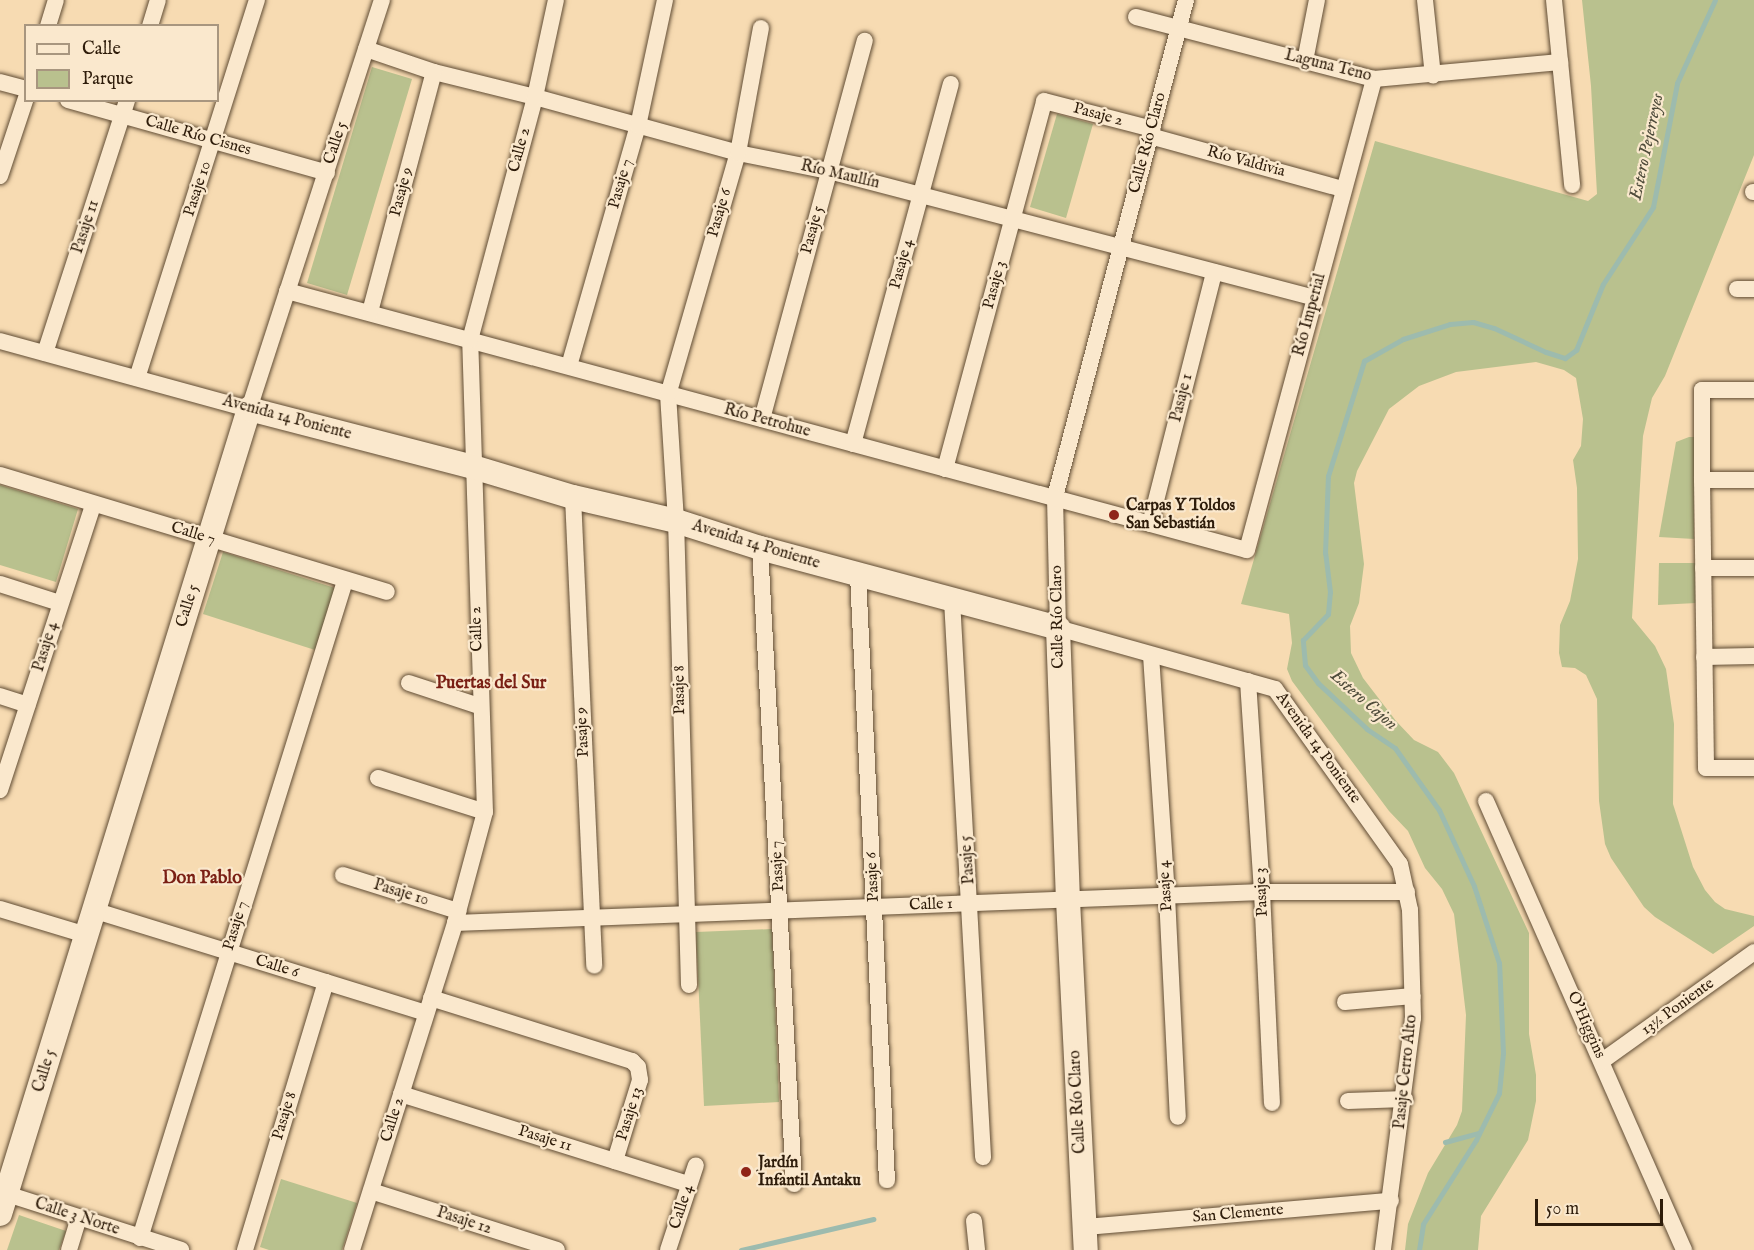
<!DOCTYPE html>
<html>
<head>
<meta charset="utf-8">
<style>
  body { margin:0 }
  #map { position:relative; width:1754px; height:1250px; overflow:hidden; background:#f7dbb2; font-family:"IM FELL English",serif }
  div>[style] { position:absolute }
  [style*='--x'] { left:calc(var(--x)*1px); top:calc(var(--y)*1px); width:calc(var(--w)*1px); rotate:calc(var(--a)*1deg) }
  .green>* { inset:0; background:#b9c18e }
  .stream>* { height:5px; margin:-2.5px; padding:0 2.5px; transform-origin:2.5px; border-radius:2.5px; background:#9dbbae }
  .roads { filter:drop-shadow(0 0 2px #604c34) drop-shadow(0 0 2px #604c34) }
  .street>* { height:16px; margin:-8px; padding:0 8px; transform-origin:8px; border-radius:8px; background:#fae8cd }
  .secondary>* { height:24px; margin:-12px; padding:0 12px; transform-origin:12px; border-radius:12px; background:#fae8cd }
  .dots>* { width:16px; height:16px; translate:-50% -50%; box-sizing:border-box; border:3px solid #fae8cd; border-radius:50% }
  span { translate:-50% -50%; white-space:nowrap; text-align:center; line-height:1.15; -webkit-text-stroke:4.5px #fae8cd; paint-order:stroke }
  .street-label { font-size:16px; color:#2e1c0a }
  .poi-label { font-size:16px; color:#2e1c0a; font-weight:700 }
  .left { translate:0 -50%; text-align:left }
  .water-label { font-size:18px; color:#4f4c3b; font-style:italic }
  .neighbourhood-label { font-size:18px; color:#7a1f14; font-weight:700 }
  .legend { position:absolute; left:24px; top:24px; width:195px; height:78px; box-sizing:border-box; background:#fae8cd; border:2px solid #a8967f; margin:0; padding:8px 10px; list-style:none; font-size:18px; color:#2e1c0a }
  .legend li { display:flex; align-items:center; gap:12px; height:30px }
  .legend b { width:30px; border:2px solid #a8967f }
  .scale { position:absolute; left:1535px; top:1199px; width:128px; height:27px; box-sizing:border-box; border:3px solid #2e1c0a; border-top:0; padding-left:8px; font-size:18px; line-height:21px; white-space:nowrap; color:#2e1c0a; -webkit-text-stroke:4px #fae8cd; paint-order:stroke }
</style>
</head>
<body>
<div id="map">
  <div class="green">
    <i style="clip-path:polygon(1582px 0,1754px 0,1754px 155px,1665px 376px,1652px 398px,1643px 436px,1632px 618px,1655px 646px,1666px 669px,1674px 724px,1673px 804px,1693px 867px,1705px 890px,1715px 902px,1725px 909px,1754px 916px,1754px 926px,1713px 954px,1655px 917px,1644px 907px,1611px 858px,1605px 844px,1599px 801px,1597px 699px,1586px 675px,1575px 668px,1562px 667px,1559px 653px,1560px 625px,1570px 601px,1578px 559px,1577px 488px,1573px 460px,1581px 446px,1583px 419px,1576px 378px,1564px 370px,1536px 362px,1456px 372px,1419px 386px,1389px 409px,1357px 471px,1354px 483px,1364px 564px,1359px 603px,1350px 626px,1351px 653px,1363px 678px,1396px 721px,1414px 740px,1438px 752px,1454px 773px,1529px 933px,1529px 1034px,1536px 1075px,1536px 1101px,1528px 1140px,1481px 1216px,1478px 1250px,1405px 1250px,1408px 1224px,1428px 1173px,1457px 1125px,1462px 1111px,1466px 1015px,1454px 914px,1442px 889px,1425px 868px,1408px 831px,1389px 811px,1292px 681px,1287px 669px,1292px 643px,1289px 614px,1241px 604px,1375px 141px,1588px 201px,1597px 194px,1591px 86px)"></i>
    <i style="clip-path:polygon(372px 67px,412px 79px,347px 295px,307px 283px)"></i>
    <i style="clip-path:polygon(1057px 114px,1093px 124px,1066px 218px,1030px 207px)"></i>
    <i style="clip-path:polygon(1689px 437px,1694px 437px,1694px 539px,1659px 537px,1676px 442px)"></i>
    <i style="clip-path:polygon(0 485px,78px 509px,56px 582px,0 565px)"></i>
    <i style="clip-path:polygon(223px 552px,335px 588px,315px 650px,203px 614px)"></i>
    <i style="clip-path:polygon(1659px 563px,1695px 563px,1696px 603px,1658px 605px)"></i>
    <i style="clip-path:polygon(772px 929px,779px 1102px,704px 1106px,696px 932px)"></i>
    <i style="clip-path:polygon(281px 1179px,357px 1203px,342px 1250px,269px 1250px,260px 1247px)"></i>
    <i style="clip-path:polygon(19px 1215px,66px 1231px,59px 1250px,7px 1250px)"></i>
  </div>
  <div class="stream">
    <i style="--x:1445;--y:1142;--w:35;--a:-15"></i>
    <i style="--x:741;--y:1250;--w:136;--a:-13.2"></i>
    <i style="--x:1419;--y:1250;--w:26;--a:-81"></i>
    <i style="--x:1423;--y:1224;--w:99;--a:-57.8"></i>
    <i style="--x:1476;--y:1140;--w:52;--a:-63.9"></i>
    <i style="--x:1499;--y:1093;--w:40;--a:-84.3"></i>
    <i style="--x:1503;--y:1053;--w:90;--a:-92.5"></i>
    <i style="--x:1499;--y:963;--w:81;--a:-108"></i>
    <i style="--x:1474;--y:886;--w:84;--a:-114.7"></i>
    <i style="--x:1439;--y:810;--w:76;--a:-125.4"></i>
    <i style="--x:1395;--y:748;--w:34;--a:-146"></i>
    <i style="--x:1367;--y:729;--w:67;--a:-136.8"></i>
    <i style="--x:1318;--y:683;--w:22;--a:-126"></i>
    <i style="--x:1305;--y:665;--w:25;--a:-95"></i>
    <i style="--x:1303;--y:640;--w:36;--a:-46"></i>
    <i style="--x:1328;--y:614;--w:22;--a:-85"></i>
    <i style="--x:1330;--y:592;--w:39;--a:-97"></i>
    <i style="--x:1325;--y:553;--w:77;--a:-87.8"></i>
    <i style="--x:1328;--y:476;--w:121;--a:-72.6"></i>
    <i style="--x:1364;--y:361;--w:45;--a:-29.4"></i>
    <i style="--x:1403;--y:339;--w:49;--a:-17.7"></i>
    <i style="--x:1450;--y:324;--w:23;--a:-5"></i>
    <i style="--x:1473;--y:322;--w:22;--a:16"></i>
    <i style="--x:1494;--y:328;--w:57;--a:24.8"></i>
    <i style="--x:1546;--y:352;--w:20;--a:18"></i>
    <i style="--x:1565;--y:358;--w:14;--a:-36"></i>
    <i style="--x:1576;--y:350;--w:71;--a:-67.8"></i>
    <i style="--x:1603;--y:284;--w:92;--a:-57"></i>
    <i style="--x:1653;--y:207;--w:126;--a:-79"></i>
    <i style="--x:1677;--y:83;--w:91;--a:-65.4"></i>
  </div>
  <div class="roads">
    <div class="street">
      <i style="--x:1186;--y:0;--w:514;--a:104.77"></i>
      <i style="--x:1055;--y:497;--w:131;--a:88.7"></i>
      <i style="--x:1058;--y:628;--w:225;--a:15.7"></i>
      <i style="--x:1275;--y:689;--w:215;--a:54.5"></i>
      <i style="--x:1400;--y:864;--w:47;--a:77.7"></i>
      <i style="--x:1410;--y:910;--w:108;--a:88.4"></i>
      <i style="--x:1413;--y:1018;--w:234;--a:97.4"></i>
      <i style="--x:1425;--y:0;--w:76;--a:84"></i>
      <i style="--x:1554;--y:0;--w:186;--a:84.4"></i>
      <i style="--x:1136;--y:17;--w:246;--a:14.6"></i>
      <i style="--x:1374;--y:79;--w:187;--a:-5.2"></i>
      <i style="--x:48;--y:26;--w:27;--a:-73"></i>
      <i style="--x:150;--y:26;--w:27;--a:-73"></i>
      <i style="--x:366;--y:49;--w:72;--a:18.7"></i>
      <i style="--x:434;--y:72;--w:104;--a:13.9"></i>
      <i style="--x:535;--y:97;--w:211;--a:15.4"></i>
      <i style="--x:738;--y:153;--w:93;--a:11.2"></i>
      <i style="--x:829;--y:171;--w:502;--a:14.64"></i>
      <i style="--x:1305;--y:61;--w:62;--a:-78.9"></i>
      <i style="--x:0;--y:82;--w:27;--a:15"></i>
      <i style="--x:68;--y:100;--w:269;--a:15.7"></i>
      <i style="--x:1150;--y:136;--w:200;--a:15.4"></i>
      <i style="--x:0;--y:176;--w:82;--a:-71.6"></i>
      <i style="--x:1753;--y:192;--w:1;--a:0"></i>
      <i style="--x:1737;--y:289;--w:17;--a:0"></i>
      <i style="--x:287;--y:291;--w:994;--a:15.1"></i>
      <i style="--x:1247;--y:550;--w:488;--a:-74.9"></i>
      <i style="--x:370;--y:312;--w:248;--a:-75.1"></i>
      <i style="--x:0;--y:341;--w:258;--a:15.3"></i>
      <i style="--x:249;--y:409;--w:430;--a:-72"></i>
      <i style="--x:45;--y:353;--w:266;--a:-72"></i>
      <i style="--x:569;--y:366;--w:250;--a:-74"></i>
      <i style="--x:638;--y:126;--w:129;--a:-77.9"></i>
      <i style="--x:137;--y:378;--w:397;--a:-72.4"></i>
      <i style="--x:1754;--y:390;--w:52;--a:180"></i>
      <i style="--x:1702;--y:390;--w:90;--a:90"></i>
      <i style="--x:1702;--y:480;--w:288;--a:89.2"></i>
      <i style="--x:1706;--y:768;--w:48;--a:0"></i>
      <i style="--x:762;--y:419;--w:392;--a:-74.8"></i>
      <i style="--x:853;--y:444;--w:373;--a:-74.8"></i>
      <i style="--x:945;--y:469;--w:381;--a:-74.9"></i>
      <i style="--x:1044;--y:101;--w:112;--a:14.5"></i>
      <i style="--x:0;--y:475;--w:404;--a:16.8"></i>
      <i style="--x:1702;--y:480;--w:52;--a:0"></i>
      <i style="--x:573;--y:497;--w:469;--a:87.4"></i>
      <i style="--x:1150;--y:524;--w:260;--a:-75.7"></i>
      <i style="--x:760;--y:548;--w:637;--a:86.94"></i>
      <i style="--x:1703;--y:568;--w:51;--a:0"></i>
      <i style="--x:858;--y:575;--w:606;--a:87.26"></i>
      <i style="--x:0;--y:584;--w:63;--a:17.6"></i>
      <i style="--x:952;--y:600;--w:558;--a:86.81"></i>
      <i style="--x:1151;--y:655;--w:242;--a:86.2"></i>
      <i style="--x:1167;--y:896;--w:221;--a:87.2"></i>
      <i style="--x:1704;--y:657;--w:50;--a:-1.1"></i>
      <i style="--x:1248;--y:681;--w:211;--a:86.2"></i>
      <i style="--x:1262;--y:892;--w:211;--a:87.3"></i>
      <i style="--x:409;--y:683;--w:74;--a:18.2"></i>
      <i style="--x:0;--y:696;--w:29;--a:18"></i>
      <i style="--x:378;--y:778;--w:112;--a:17.6"></i>
      <i style="--x:0;--y:790;--w:300;--a:-71.9"></i>
      <i style="--x:1486;--y:801;--w:491;--a:66.2"></i>
      <i style="--x:343;--y:875;--w:121;--a:17.4"></i>
      <i style="--x:0;--y:909;--w:90;--a:16.8"></i>
      <i style="--x:93;--y:910;--w:349;--a:17.2"></i>
      <i style="--x:455;--y:923;--w:808;--a:-2.2"></i>
      <i style="--x:1262;--y:892;--w:145;--a:0"></i>
      <i style="--x:689;--y:985;--w:464;--a:-91.6"></i>
      <i style="--x:676;--y:521;--w:126;--a:-93.6"></i>
      <i style="--x:668;--y:395;--w:252;--a:-73.9"></i>
      <i style="--x:738;--y:153;--w:127;--a:-79.6"></i>
      <i style="--x:431;--y:998;--w:211;--a:17.4"></i>
      <i style="--x:632;--y:1061;--w:8;--a:45"></i>
      <i style="--x:638;--y:1067;--w:13;--a:81"></i>
      <i style="--x:640;--y:1080;--w:85;--a:107.2"></i>
      <i style="--x:1345;--y:1002;--w:68;--a:-5"></i>
      <i style="--x:1602;--y:1061;--w:187;--a:-35.6"></i>
      <i style="--x:401;--y:1094;--w:302;--a:17.4"></i>
      <i style="--x:1348;--y:1101;--w:57;--a:-2"></i>
      <i style="--x:371;--y:1191;--w:195;--a:17.6"></i>
      <i style="--x:7;--y:1194;--w:183;--a:17.8"></i>
      <i style="--x:974;--y:1221;--w:29;--a:84"></i>
      <i style="--x:1085;--y:1227;--w:307;--a:-4.9"></i>
      <i style="--x:140;--y:1238;--w:688;--a:-72.67"></i>
      <i style="--x:69;--y:1250;--w:34;--a:-73"></i>
      <i style="--x:245;--y:1250;--w:280;--a:-73.2"></i>
      <i style="--x:352;--y:1250;--w:343;--a:-72.5"></i>
      <i style="--x:455;--y:923;--w:115;--a:-74.9"></i>
      <i style="--x:485;--y:812;--w:472;--a:-91.8"></i>
      <i style="--x:470;--y:340;--w:252;--a:-75"></i>
      <i style="--x:535;--y:97;--w:99;--a:-77.8"></i>
      <i style="--x:668;--y:1250;--w:89;--a:-71.8"></i>
    </div>
    <div class="secondary">
      <i style="--x:0;--y:1214;--w:843;--a:-72.81"></i>
      <i style="--x:249;--y:409;--w:231;--a:14.5"></i>
      <i style="--x:473;--y:467;--w:104;--a:16.7"></i>
      <i style="--x:573;--y:497;--w:106;--a:13.1"></i>
      <i style="--x:676;--y:521;--w:88;--a:17.8"></i>
      <i style="--x:760;--y:548;--w:309;--a:15"></i>
      <i style="--x:1058;--y:628;--w:272;--a:87.9"></i>
      <i style="--x:1068;--y:900;--w:350;--a:87.1"></i>
    </div>
  </div>
  <div class="dots">
    <i style="left:1114px;top:515px;background:#8f2418"></i>
    <i style="left:746px;top:1172px;background:#8f2418"></i>
  </div>
  <div class="street-label">
    <span style="left:1328px;top:66px;rotate:14deg">Laguna Teno</span>
    <span style="left:1098px;top:115px;rotate:15deg">Pasaje 2</span>
    <span style="left:198px;top:136px;rotate:16deg">Calle Río Cisnes</span>
    <span style="left:336px;top:143px;rotate:-72deg">Calle 5</span>
    <span style="left:1148px;top:143px;rotate:-75deg">Calle Río Claro</span>
    <span style="left:520px;top:150px;rotate:-75deg">Calle 2</span>
    <span style="left:1246px;top:162px;rotate:15deg">Río Valdivia</span>
    <span style="left:840px;top:175px;rotate:13deg">Río Maullín</span>
    <span style="left:621px;top:184px;rotate:-74deg">Pasaje 7</span>
    <span style="left:198px;top:189px;rotate:-72deg">Pasaje 10</span>
    <span style="left:402px;top:192px;rotate:-75deg">Pasaje 9</span>
    <span style="left:720px;top:213px;rotate:-74deg">Pasaje 6</span>
    <span style="left:86px;top:227px;rotate:-72deg">Pasaje 11</span>
    <span style="left:813px;top:230px;rotate:-75deg">Pasaje 5</span>
    <span style="left:902px;top:264px;rotate:-75deg">Pasaje 4</span>
    <span style="left:995px;top:285px;rotate:-75deg">Pasaje 3</span>
    <span style="left:1310px;top:315px;rotate:-75deg">Río Imperial</span>
    <span style="left:1182px;top:398px;rotate:-76deg">Pasaje 1</span>
    <span style="left:287px;top:418px;rotate:15deg">Avenida 14 Poniente</span>
    <span style="left:767px;top:421px;rotate:15deg">Río Petrohue</span>
    <span style="left:193px;top:534px;rotate:17deg">Calle 7</span>
    <span style="left:756px;top:545px;rotate:17deg">Avenida 14 Poniente</span>
    <span style="left:188px;top:606px;rotate:-73deg">Calle 5</span>
    <span style="left:1058px;top:617px;rotate:-91deg">Calle Río Claro</span>
    <span style="left:477px;top:629px;rotate:-92deg">Calle 2</span>
    <span style="left:46px;top:647px;rotate:-73deg">Pasaje 4</span>
    <span style="left:680px;top:690px;rotate:-91deg">Pasaje 8</span>
    <span style="left:583px;top:732px;rotate:-93deg">Pasaje 9</span>
    <span style="left:1318px;top:748px;rotate:54deg">Avenida 14 Poniente</span>
    <span style="left:968px;top:860px;rotate:-94deg">Pasaje 5</span>
    <span style="left:778px;top:866px;rotate:-93deg">Pasaje 7</span>
    <span style="left:873px;top:877px;rotate:-93deg">Pasaje 6</span>
    <span style="left:1166px;top:886px;rotate:-94deg">Pasaje 4</span>
    <span style="left:1262px;top:892px;rotate:-93deg">Pasaje 3</span>
    <span style="left:401px;top:893px;rotate:17deg">Pasaje 10</span>
    <span style="left:931px;top:905px;rotate:-2deg">Calle 1</span>
    <span style="left:236px;top:926px;rotate:-73deg">Pasaje 7</span>
    <span style="left:277px;top:967px;rotate:17deg">Calle 6</span>
    <span style="left:1678px;top:1007px;rotate:-36deg">13½ Poniente</span>
    <span style="left:1586px;top:1025px;rotate:66deg">O'Higgins</span>
    <span style="left:45px;top:1071px;rotate:-73deg">Calle 5</span>
    <span style="left:1406px;top:1072px;rotate:-84deg">Pasaje Cerro Alto</span>
    <span style="left:1078px;top:1102px;rotate:-93deg">Calle Río Claro</span>
    <span style="left:630px;top:1114px;rotate:-73deg">Pasaje 13</span>
    <span style="left:285px;top:1116px;rotate:-73deg">Pasaje 8</span>
    <span style="left:393px;top:1120px;rotate:-73deg">Calle 2</span>
    <span style="left:545px;top:1139px;rotate:17deg">Pasaje 11</span>
    <span style="left:682px;top:1207px;rotate:-72deg">Calle 4</span>
    <span style="left:1238px;top:1214px;rotate:-5deg">San Clemente</span>
    <span style="left:77px;top:1217px;rotate:18deg">Calle 3 Norte</span>
    <span style="left:464px;top:1221px;rotate:18deg">Pasaje 12</span>
  </div>
  <div class="poi-label">
    <span class="left" style="left:1126px;top:515px">Carpas Y Toldos<br>San Sebastián</span>
    <span class="left" style="left:758px;top:1172px">Jardín<br>Infantil Antaku</span>
  </div>
  <div class="water-label">
    <span style="left:1648px;top:147px;rotate:-78deg">Estero Pejerreyes</span>
    <span style="left:1363px;top:701px;rotate:41deg">Estero Cajon</span>
  </div>
  <div class="neighbourhood-label">
    <span style="left:491px;top:684px">Puertas del Sur</span>
    <span style="left:202px;top:879px">Don Pablo</span>
  </div>
  <ul class="legend">
  <li><b style="height:8px;background:#fae8cd"></b>Calle</li>
  <li><b style="height:16px;background:#b9c18e"></b>Parque</li>
  </ul>
  <div class="scale">50 m</div>
</div>
</body>
</html>
